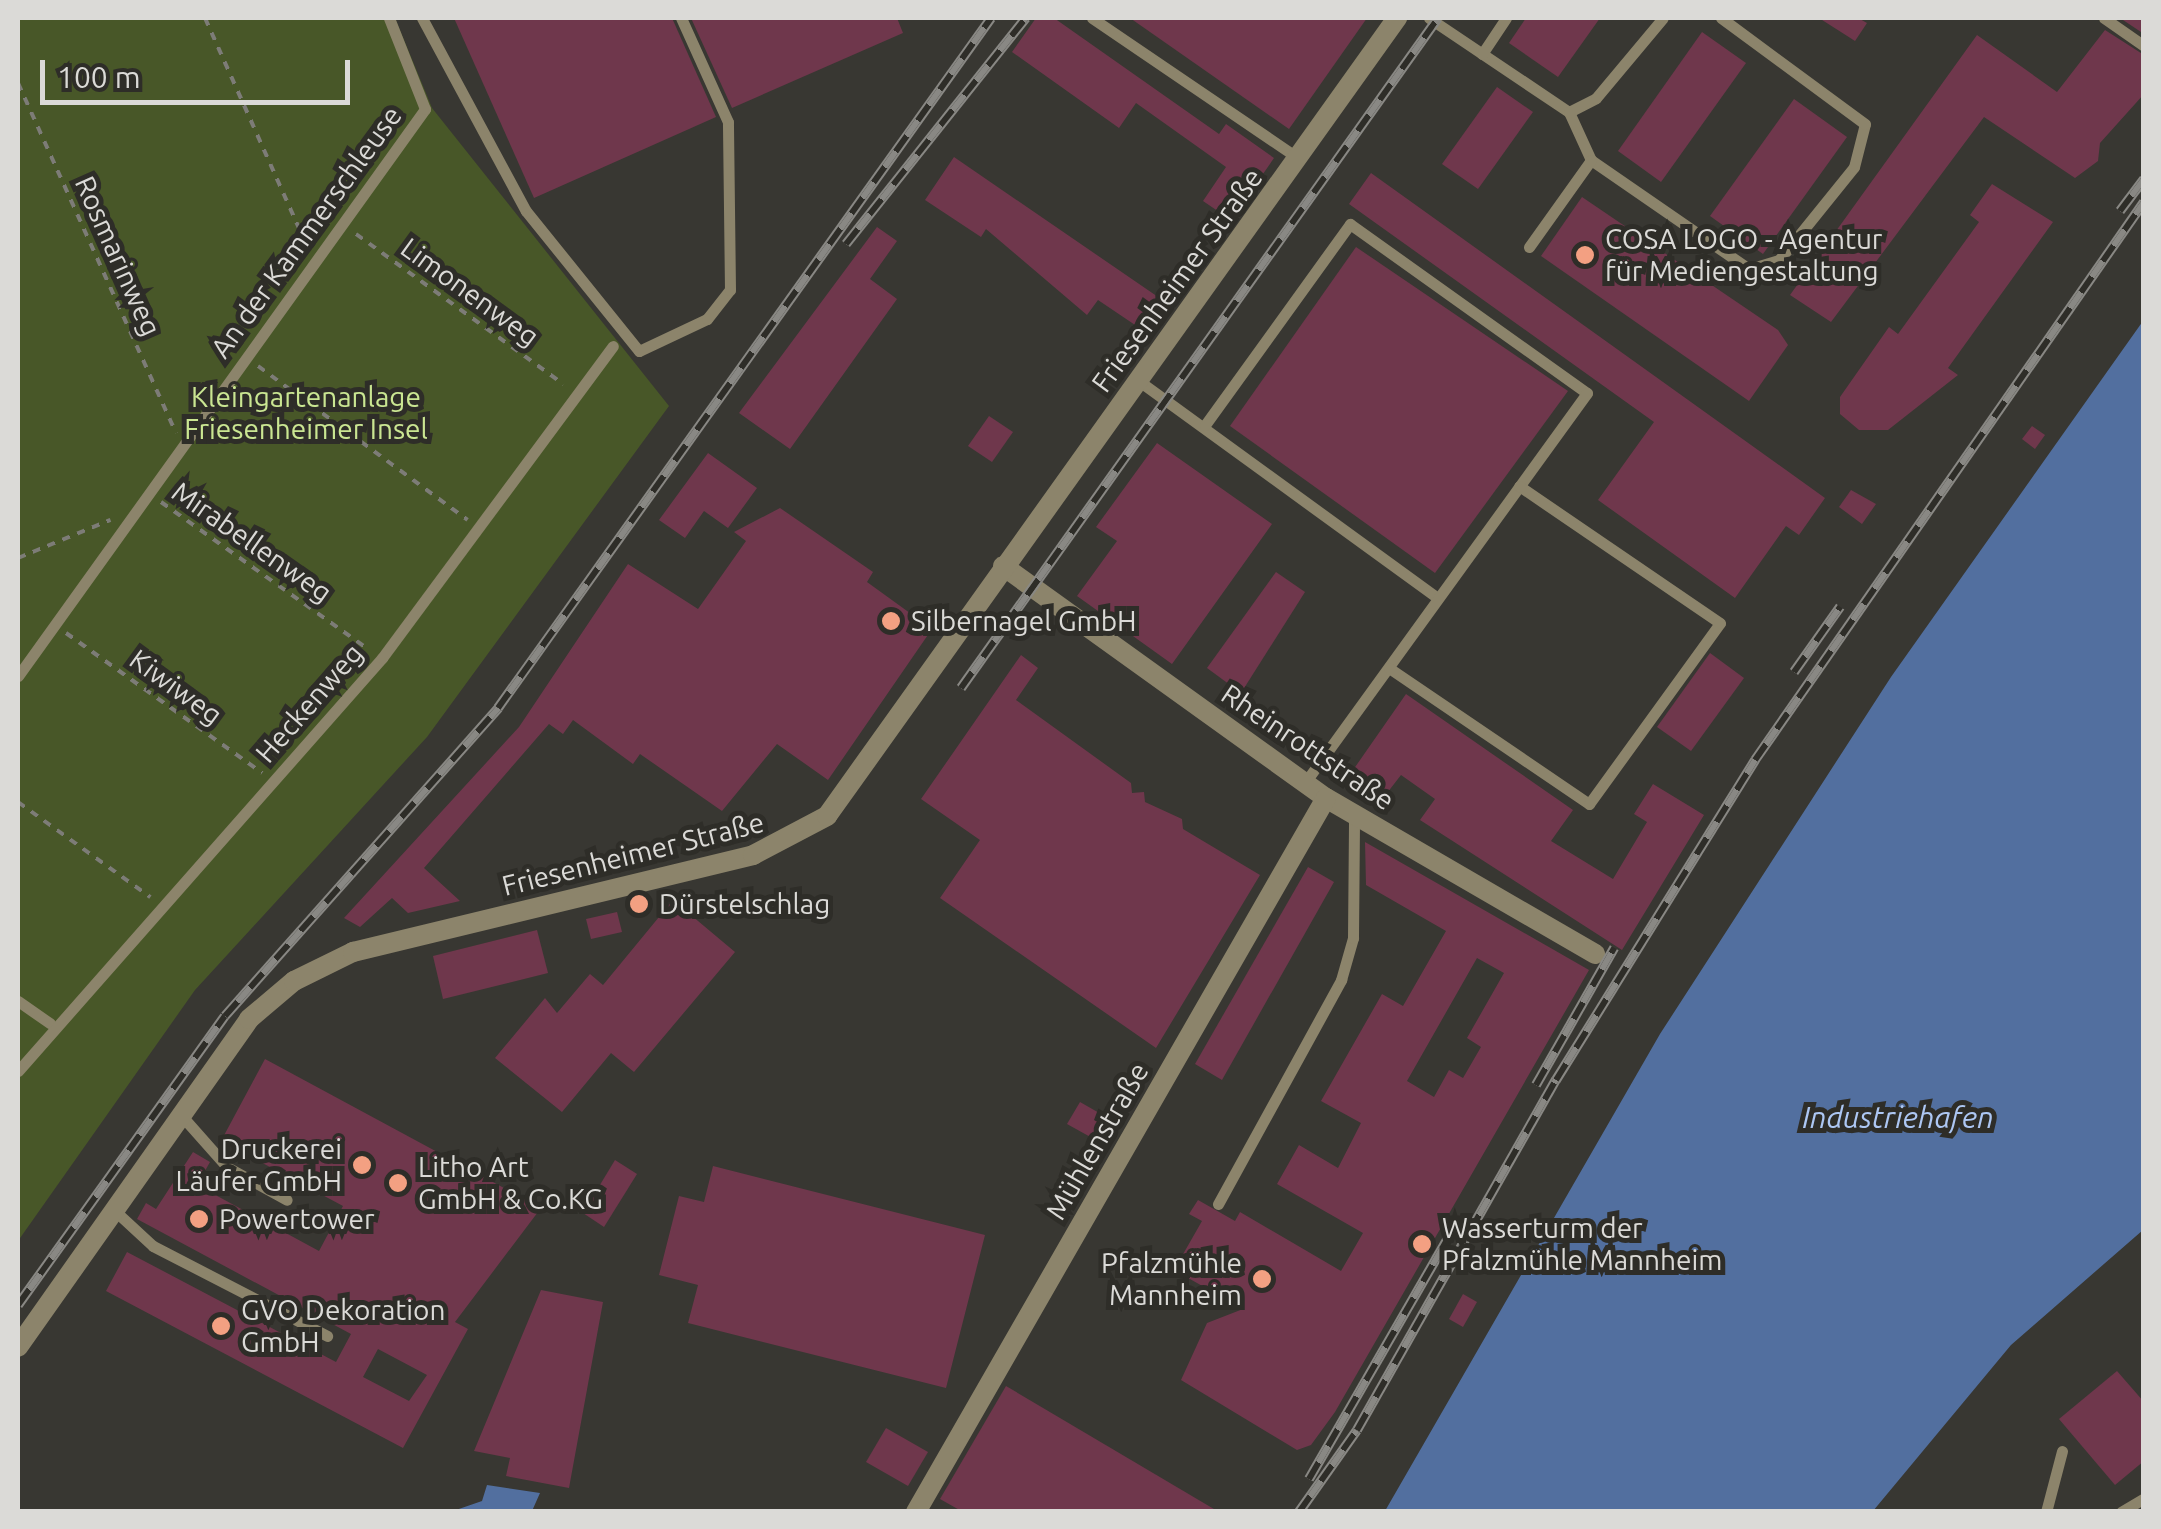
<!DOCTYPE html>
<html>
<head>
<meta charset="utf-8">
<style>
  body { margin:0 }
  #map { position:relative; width:2161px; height:1529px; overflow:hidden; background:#383732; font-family:Ubuntu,sans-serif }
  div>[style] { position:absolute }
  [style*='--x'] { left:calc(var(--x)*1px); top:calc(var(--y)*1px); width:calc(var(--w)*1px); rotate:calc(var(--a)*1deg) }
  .green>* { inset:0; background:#485728 }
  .water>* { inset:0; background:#526f9f }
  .building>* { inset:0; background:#6f374c }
  .path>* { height:4px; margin-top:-2px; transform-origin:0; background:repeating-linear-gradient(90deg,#7d7c77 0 8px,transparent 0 16px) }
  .service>* { height:11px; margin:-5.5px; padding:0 5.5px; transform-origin:5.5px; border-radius:5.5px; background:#8c846b }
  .minor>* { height:20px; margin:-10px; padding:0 10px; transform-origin:10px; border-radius:10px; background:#8c846b }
  .tertiary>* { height:20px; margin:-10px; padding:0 10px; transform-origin:10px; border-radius:10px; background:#8c846b }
  .rail>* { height:10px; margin-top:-5px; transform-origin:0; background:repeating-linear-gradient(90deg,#2e2d28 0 19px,#898884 0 38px); box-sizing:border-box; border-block:2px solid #898884 }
  .dots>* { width:28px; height:28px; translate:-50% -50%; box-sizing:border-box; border:5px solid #2e2d28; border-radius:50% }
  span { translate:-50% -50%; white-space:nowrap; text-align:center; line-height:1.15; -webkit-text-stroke:10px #2e2d28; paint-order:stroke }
  .street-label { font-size:28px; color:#dbdad7 }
  .poi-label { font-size:28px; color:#dbdad7 }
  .left { translate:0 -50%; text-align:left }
  .right { translate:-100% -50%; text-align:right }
  .park-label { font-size:28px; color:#cae692 }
  .water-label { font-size:30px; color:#adc7f3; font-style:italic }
  .frame { position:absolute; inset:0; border:20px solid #dbdad7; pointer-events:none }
  .scale { position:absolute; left:40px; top:60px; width:310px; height:45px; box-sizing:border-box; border:5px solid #dbdad7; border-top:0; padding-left:12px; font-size:30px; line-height:35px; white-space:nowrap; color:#dbdad7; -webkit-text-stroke:8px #2e2d28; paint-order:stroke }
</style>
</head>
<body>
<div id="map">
  <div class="green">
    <i style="clip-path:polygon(18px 18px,395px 18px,432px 108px,669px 406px,427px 737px,195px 990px,18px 1241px)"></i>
  </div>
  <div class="water">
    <i style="clip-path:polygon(2143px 321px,2143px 1230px,2011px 1345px,1873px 1511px,1385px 1511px,1660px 1034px,1891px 677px)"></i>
    <i style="clip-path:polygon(487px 1485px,540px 1493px,532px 1511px,453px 1511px,482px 1501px)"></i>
  </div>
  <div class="building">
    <i style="clip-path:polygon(454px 18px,672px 18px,716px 117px,534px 198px)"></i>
    <i style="clip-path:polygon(691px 18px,897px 18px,903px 33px,732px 108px)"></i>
    <i style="clip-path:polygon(1036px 18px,1054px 18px,1219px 134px,1226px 124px,1274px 158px,1231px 220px,1203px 201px,1226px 167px,1136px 103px,1119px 128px,1012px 52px)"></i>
    <i style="clip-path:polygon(1130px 18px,1367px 18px,1289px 129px)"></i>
    <i style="clip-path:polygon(1526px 18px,1600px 18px,1558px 77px,1509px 43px)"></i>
    <i style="clip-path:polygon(1819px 18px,1858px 18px,1867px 23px,1855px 41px)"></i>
    <i style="clip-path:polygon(2120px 18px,2144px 18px,2144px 34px)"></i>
    <i style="clip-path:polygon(2105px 30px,2144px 55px,2144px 94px,2100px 143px,2098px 161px,2075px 178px,1984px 117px,1831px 322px,1790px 295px,1977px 35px,2057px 92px)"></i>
    <i style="clip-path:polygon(1702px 32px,1746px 63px,1661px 182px,1618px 151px)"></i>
    <i style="clip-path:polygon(1497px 87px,1533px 112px,1478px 189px,1442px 164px)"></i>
    <i style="clip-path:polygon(1794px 99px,1847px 137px,1763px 254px,1710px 216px)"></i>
    <i style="clip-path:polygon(954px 157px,1161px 299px,1141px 329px,1098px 300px,1087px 315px,986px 229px,981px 237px,925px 200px)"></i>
    <i style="clip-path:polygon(1371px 173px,1825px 498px,1799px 535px,1786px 526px,1735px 598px,1598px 500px,1654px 422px,1349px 204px)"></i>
    <i style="clip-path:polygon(1992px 184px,2053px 222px,1948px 368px,1958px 375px,1888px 430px,1859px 430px,1840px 414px,1840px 397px,1889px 327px,1898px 334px,1979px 222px,1970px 215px)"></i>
    <i style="clip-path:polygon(1582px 197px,1778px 330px,1788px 345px,1749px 401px,1541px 256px)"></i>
    <i style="clip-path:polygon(877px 227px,897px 241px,870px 279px,897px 299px,790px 449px,739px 413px)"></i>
    <i style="clip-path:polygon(1356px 247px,1568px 391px,1435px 573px,1230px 426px)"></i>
    <i style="clip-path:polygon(989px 416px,1013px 432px,992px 462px,968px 446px)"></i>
    <i style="clip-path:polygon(2032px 426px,2045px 435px,2035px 449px,2022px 439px)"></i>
    <i style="clip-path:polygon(1157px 443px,1272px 524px,1172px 664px,1077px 596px,1117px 541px,1096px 527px)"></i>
    <i style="clip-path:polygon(708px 453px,757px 488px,728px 528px,704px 511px,685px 538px,659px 520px)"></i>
    <i style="clip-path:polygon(1851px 490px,1876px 504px,1862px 524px,1839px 507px)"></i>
    <i style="clip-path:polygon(780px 508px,873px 572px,867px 582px,932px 629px,828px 780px,777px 744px,722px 811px,640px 754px,633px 764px,573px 720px,563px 734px,549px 724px,424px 868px,460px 901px,408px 913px,392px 898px,360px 927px,344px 918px,519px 727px,628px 564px,698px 609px,746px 541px,734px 532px)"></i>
    <i style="clip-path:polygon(1276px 572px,1305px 592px,1241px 693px,1207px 668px)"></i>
    <i style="clip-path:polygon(1710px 653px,1744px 678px,1691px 751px,1657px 727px)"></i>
    <i style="clip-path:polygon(1021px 655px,1038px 668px,1016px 700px,1131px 783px,1132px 793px,1144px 792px,1145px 802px,1182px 819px,1183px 829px,1260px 875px,1156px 1048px,940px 898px,980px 840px,921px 799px)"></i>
    <i style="clip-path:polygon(1406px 694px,1573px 810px,1551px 841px,1613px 879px,1647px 822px,1634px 814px,1653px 784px,1704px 815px,1622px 950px,1420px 820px,1435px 799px,1401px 775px,1377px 806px,1344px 783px)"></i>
    <i style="clip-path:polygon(evenodd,1365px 842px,1589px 970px,1335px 1412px,1311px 1445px,1297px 1450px,1181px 1380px,1207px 1323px,1243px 1309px,1174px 1270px,1202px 1221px,1189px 1214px,1198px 1200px,1235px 1221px,1240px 1212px,1341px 1271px,1363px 1233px,1277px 1184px,1299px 1145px,1338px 1168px,1361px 1123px,1321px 1101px,1382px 994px,1403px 1006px,1446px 931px,1366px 885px,1365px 842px,1477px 958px,1504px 973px,1467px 1038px,1481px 1047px,1463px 1078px,1449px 1070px,1434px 1097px,1407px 1081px,1477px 958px)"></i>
    <i style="clip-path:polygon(1308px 867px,1334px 882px,1222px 1080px,1195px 1064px)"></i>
    <i style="clip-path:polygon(673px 900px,735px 952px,634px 1072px,611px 1053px,562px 1112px,495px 1058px,545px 998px,557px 1013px,590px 974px,603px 985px)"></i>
    <i style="clip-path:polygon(617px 912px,622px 932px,591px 939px,586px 919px)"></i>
    <i style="clip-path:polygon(537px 930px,548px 973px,443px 999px,433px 956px)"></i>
    <i style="clip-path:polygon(evenodd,265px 1059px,541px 1208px,455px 1322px,468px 1329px,403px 1448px,106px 1291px,127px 1252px,336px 1362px,351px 1334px,137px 1219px,146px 1203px,156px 1209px,193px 1152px,210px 1162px,197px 1185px,319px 1251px,343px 1206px,221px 1141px,265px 1059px,378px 1349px,427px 1375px,409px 1401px,363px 1377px,378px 1349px)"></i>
    <i style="clip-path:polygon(1080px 1102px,1115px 1122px,1103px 1144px,1067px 1124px)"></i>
    <i style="clip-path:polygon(615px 1160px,637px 1174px,604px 1227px,583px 1213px)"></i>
    <i style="clip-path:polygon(713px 1166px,985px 1235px,946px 1388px,688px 1323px,698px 1285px,659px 1275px,679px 1196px,704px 1202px)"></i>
    <i style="clip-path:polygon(541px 1290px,603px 1302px,569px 1488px,506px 1476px,510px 1458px,474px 1451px)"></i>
    <i style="clip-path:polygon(1463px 1294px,1477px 1302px,1463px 1327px,1449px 1319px)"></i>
    <i style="clip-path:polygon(2117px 1371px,2144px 1402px,2144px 1461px,2115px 1485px,2059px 1419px)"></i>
    <i style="clip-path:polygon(1006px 1386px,1219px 1512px,963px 1512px,940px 1499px)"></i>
    <i style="clip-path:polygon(886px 1428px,928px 1452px,908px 1486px,866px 1462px)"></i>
  </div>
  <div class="path">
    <i style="--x:205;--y:18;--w:250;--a:65.9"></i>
    <i style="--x:18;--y:83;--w:384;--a:65.7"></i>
    <i style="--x:356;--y:234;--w:256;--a:35.9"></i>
    <i style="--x:258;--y:366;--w:260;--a:36.3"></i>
    <i style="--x:161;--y:502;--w:255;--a:35.4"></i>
    <i style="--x:18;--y:558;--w:100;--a:-22.4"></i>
    <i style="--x:66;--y:633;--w:241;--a:35.5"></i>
    <i style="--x:18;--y:802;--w:163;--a:35.7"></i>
  </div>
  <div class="service">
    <i style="--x:422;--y:18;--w:219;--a:61.7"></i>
    <i style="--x:526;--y:211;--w:180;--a:51.1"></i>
    <i style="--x:639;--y:351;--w:75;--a:-25.2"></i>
    <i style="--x:707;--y:319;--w:37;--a:-52"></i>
    <i style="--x:730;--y:290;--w:168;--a:-90.7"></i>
    <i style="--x:728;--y:122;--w:114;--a:-114.3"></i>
    <i style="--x:1092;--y:18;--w:249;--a:34.2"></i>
    <i style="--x:1429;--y:18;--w:169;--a:33.9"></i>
    <i style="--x:1569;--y:112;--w:53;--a:65.4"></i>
    <i style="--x:1591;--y:160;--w:192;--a:34.6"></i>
    <i style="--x:1749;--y:269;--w:31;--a:-17"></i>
    <i style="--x:1779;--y:260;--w:119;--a:-51.1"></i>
    <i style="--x:1854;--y:167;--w:44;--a:-75.7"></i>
    <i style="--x:1865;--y:124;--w:179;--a:-143.6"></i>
    <i style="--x:2104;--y:18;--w:49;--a:35"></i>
    <i style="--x:1482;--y:54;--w:43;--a:-56.3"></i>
    <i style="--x:1569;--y:112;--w:30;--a:-27"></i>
    <i style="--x:1596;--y:98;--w:104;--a:-50.1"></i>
    <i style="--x:1529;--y:247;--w:107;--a:-54.5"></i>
    <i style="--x:1139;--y:381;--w:369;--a:36"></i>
    <i style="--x:1205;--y:425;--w:248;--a:-54.2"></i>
    <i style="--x:1350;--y:224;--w:291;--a:35.5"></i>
    <i style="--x:1587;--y:393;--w:481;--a:125.9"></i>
    <i style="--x:1389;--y:668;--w:242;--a:34.2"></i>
    <i style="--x:1589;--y:804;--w:223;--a:-54.1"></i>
    <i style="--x:1720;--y:623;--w:243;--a:-145.7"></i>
    <i style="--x:18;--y:676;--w:698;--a:-54.33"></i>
    <i style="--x:425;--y:109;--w:98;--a:-111.6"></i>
    <i style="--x:18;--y:1001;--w:39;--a:35"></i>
    <i style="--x:18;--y:1071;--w:551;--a:-48.61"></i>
    <i style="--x:382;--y:658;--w:388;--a:-53.5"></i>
    <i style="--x:181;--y:1115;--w:69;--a:48.5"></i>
    <i style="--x:227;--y:1167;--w:68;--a:28.8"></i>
    <i style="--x:1218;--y:1204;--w:256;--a:-61.2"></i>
    <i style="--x:1341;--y:980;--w:44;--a:-74.1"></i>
    <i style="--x:1353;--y:938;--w:124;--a:-89.5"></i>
    <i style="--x:114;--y:1210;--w:53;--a:42.7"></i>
    <i style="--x:153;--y:1246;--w:196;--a:27.3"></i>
    <i style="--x:2046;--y:1512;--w:63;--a:-75.3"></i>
    <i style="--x:2121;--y:1512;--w:27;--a:-31"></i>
  </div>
  <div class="minor">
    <i style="--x:1003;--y:566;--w:398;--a:35.7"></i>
    <i style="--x:1326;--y:798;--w:311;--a:30.1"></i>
    <i style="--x:916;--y:1512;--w:823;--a:-60.13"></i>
  </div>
  <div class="tertiary">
    <i style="--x:18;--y:1347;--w:401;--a:-54.8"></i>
    <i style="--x:249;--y:1019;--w:59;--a:-40.2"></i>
    <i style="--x:294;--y:981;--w:66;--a:-26.2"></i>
    <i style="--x:353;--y:952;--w:412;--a:-13.6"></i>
    <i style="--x:753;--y:855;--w:84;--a:-27.8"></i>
    <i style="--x:827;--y:816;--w:981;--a:-54.46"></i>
  </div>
  <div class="rail">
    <i style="--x:2120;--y:211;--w:40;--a:-53"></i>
    <i style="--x:846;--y:244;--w:289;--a:-51.5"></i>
    <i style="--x:1794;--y:672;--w:80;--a:-54.7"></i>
    <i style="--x:961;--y:688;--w:822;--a:-54.55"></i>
    <i style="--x:1536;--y:1085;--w:158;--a:-60.3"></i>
    <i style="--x:18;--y:1305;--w:355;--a:-54.4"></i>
    <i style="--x:225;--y:1016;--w:412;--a:-48.4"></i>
    <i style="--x:498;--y:708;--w:848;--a:-54.45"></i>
    <i style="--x:1309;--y:1479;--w:290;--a:-60"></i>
    <i style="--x:1299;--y:1512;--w:100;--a:-54.7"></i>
    <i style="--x:1357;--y:1430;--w:403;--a:-60.4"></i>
    <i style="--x:1556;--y:1080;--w:377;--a:-58.1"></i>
    <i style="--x:1755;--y:760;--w:680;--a:-55.12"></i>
  </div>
  <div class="dots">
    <i style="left:1585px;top:255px;background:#f3a082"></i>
    <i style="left:891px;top:621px;background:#f3a082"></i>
    <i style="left:639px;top:904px;background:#f3a082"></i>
    <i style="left:362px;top:1165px;background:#f3a082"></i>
    <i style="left:398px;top:1183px;background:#f3a082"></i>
    <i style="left:199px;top:1219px;background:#f3a082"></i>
    <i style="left:1422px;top:1244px;background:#f3a082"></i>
    <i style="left:1262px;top:1279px;background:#f3a082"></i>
    <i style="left:221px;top:1326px;background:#f3a082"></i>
  </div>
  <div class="street-label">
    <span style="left:306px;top:232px;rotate:-54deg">An der Kammerschleuse</span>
    <span style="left:118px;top:256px;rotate:66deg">Rosmarinweg</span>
    <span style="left:1177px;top:280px;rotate:-54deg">Friesenheimer Straße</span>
    <span style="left:470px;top:292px;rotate:36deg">Limonenweg</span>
    <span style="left:252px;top:542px;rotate:35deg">Mirabellenweg</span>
    <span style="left:176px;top:687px;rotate:36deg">Kiwiweg</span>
    <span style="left:309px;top:703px;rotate:-49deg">Heckenweg</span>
    <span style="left:1308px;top:747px;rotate:34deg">Rheinrottstraße</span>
    <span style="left:633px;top:854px;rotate:-14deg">Friesenheimer Straße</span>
    <span style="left:1097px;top:1141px;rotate:-60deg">Mühlenstraße</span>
  </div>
  <div class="poi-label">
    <span class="left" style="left:1605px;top:255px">COSA LOGO - Agentur<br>für Mediengestaltung</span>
    <span class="left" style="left:911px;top:621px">Silbernagel GmbH</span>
    <span class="left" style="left:659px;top:904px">Dürstelschlag</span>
    <span class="right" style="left:342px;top:1165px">Druckerei<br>Läufer GmbH</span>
    <span class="left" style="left:418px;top:1183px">Litho Art<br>GmbH &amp; Co.KG</span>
    <span class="left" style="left:219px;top:1219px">Powertower</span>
    <span class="left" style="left:1442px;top:1244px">Wasserturm der<br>Pfalzmühle Mannheim</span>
    <span class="right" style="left:1242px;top:1279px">Pfalzmühle<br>Mannheim</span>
    <span class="left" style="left:241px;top:1326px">GVO Dekoration<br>GmbH</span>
  </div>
  <div class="park-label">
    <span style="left:306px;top:413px">Kleingartenanlage<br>Friesenheimer Insel</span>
  </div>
  <div class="water-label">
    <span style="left:1898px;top:1117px">Industriehafen</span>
  </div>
  <div class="frame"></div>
  <div class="scale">100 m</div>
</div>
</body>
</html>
